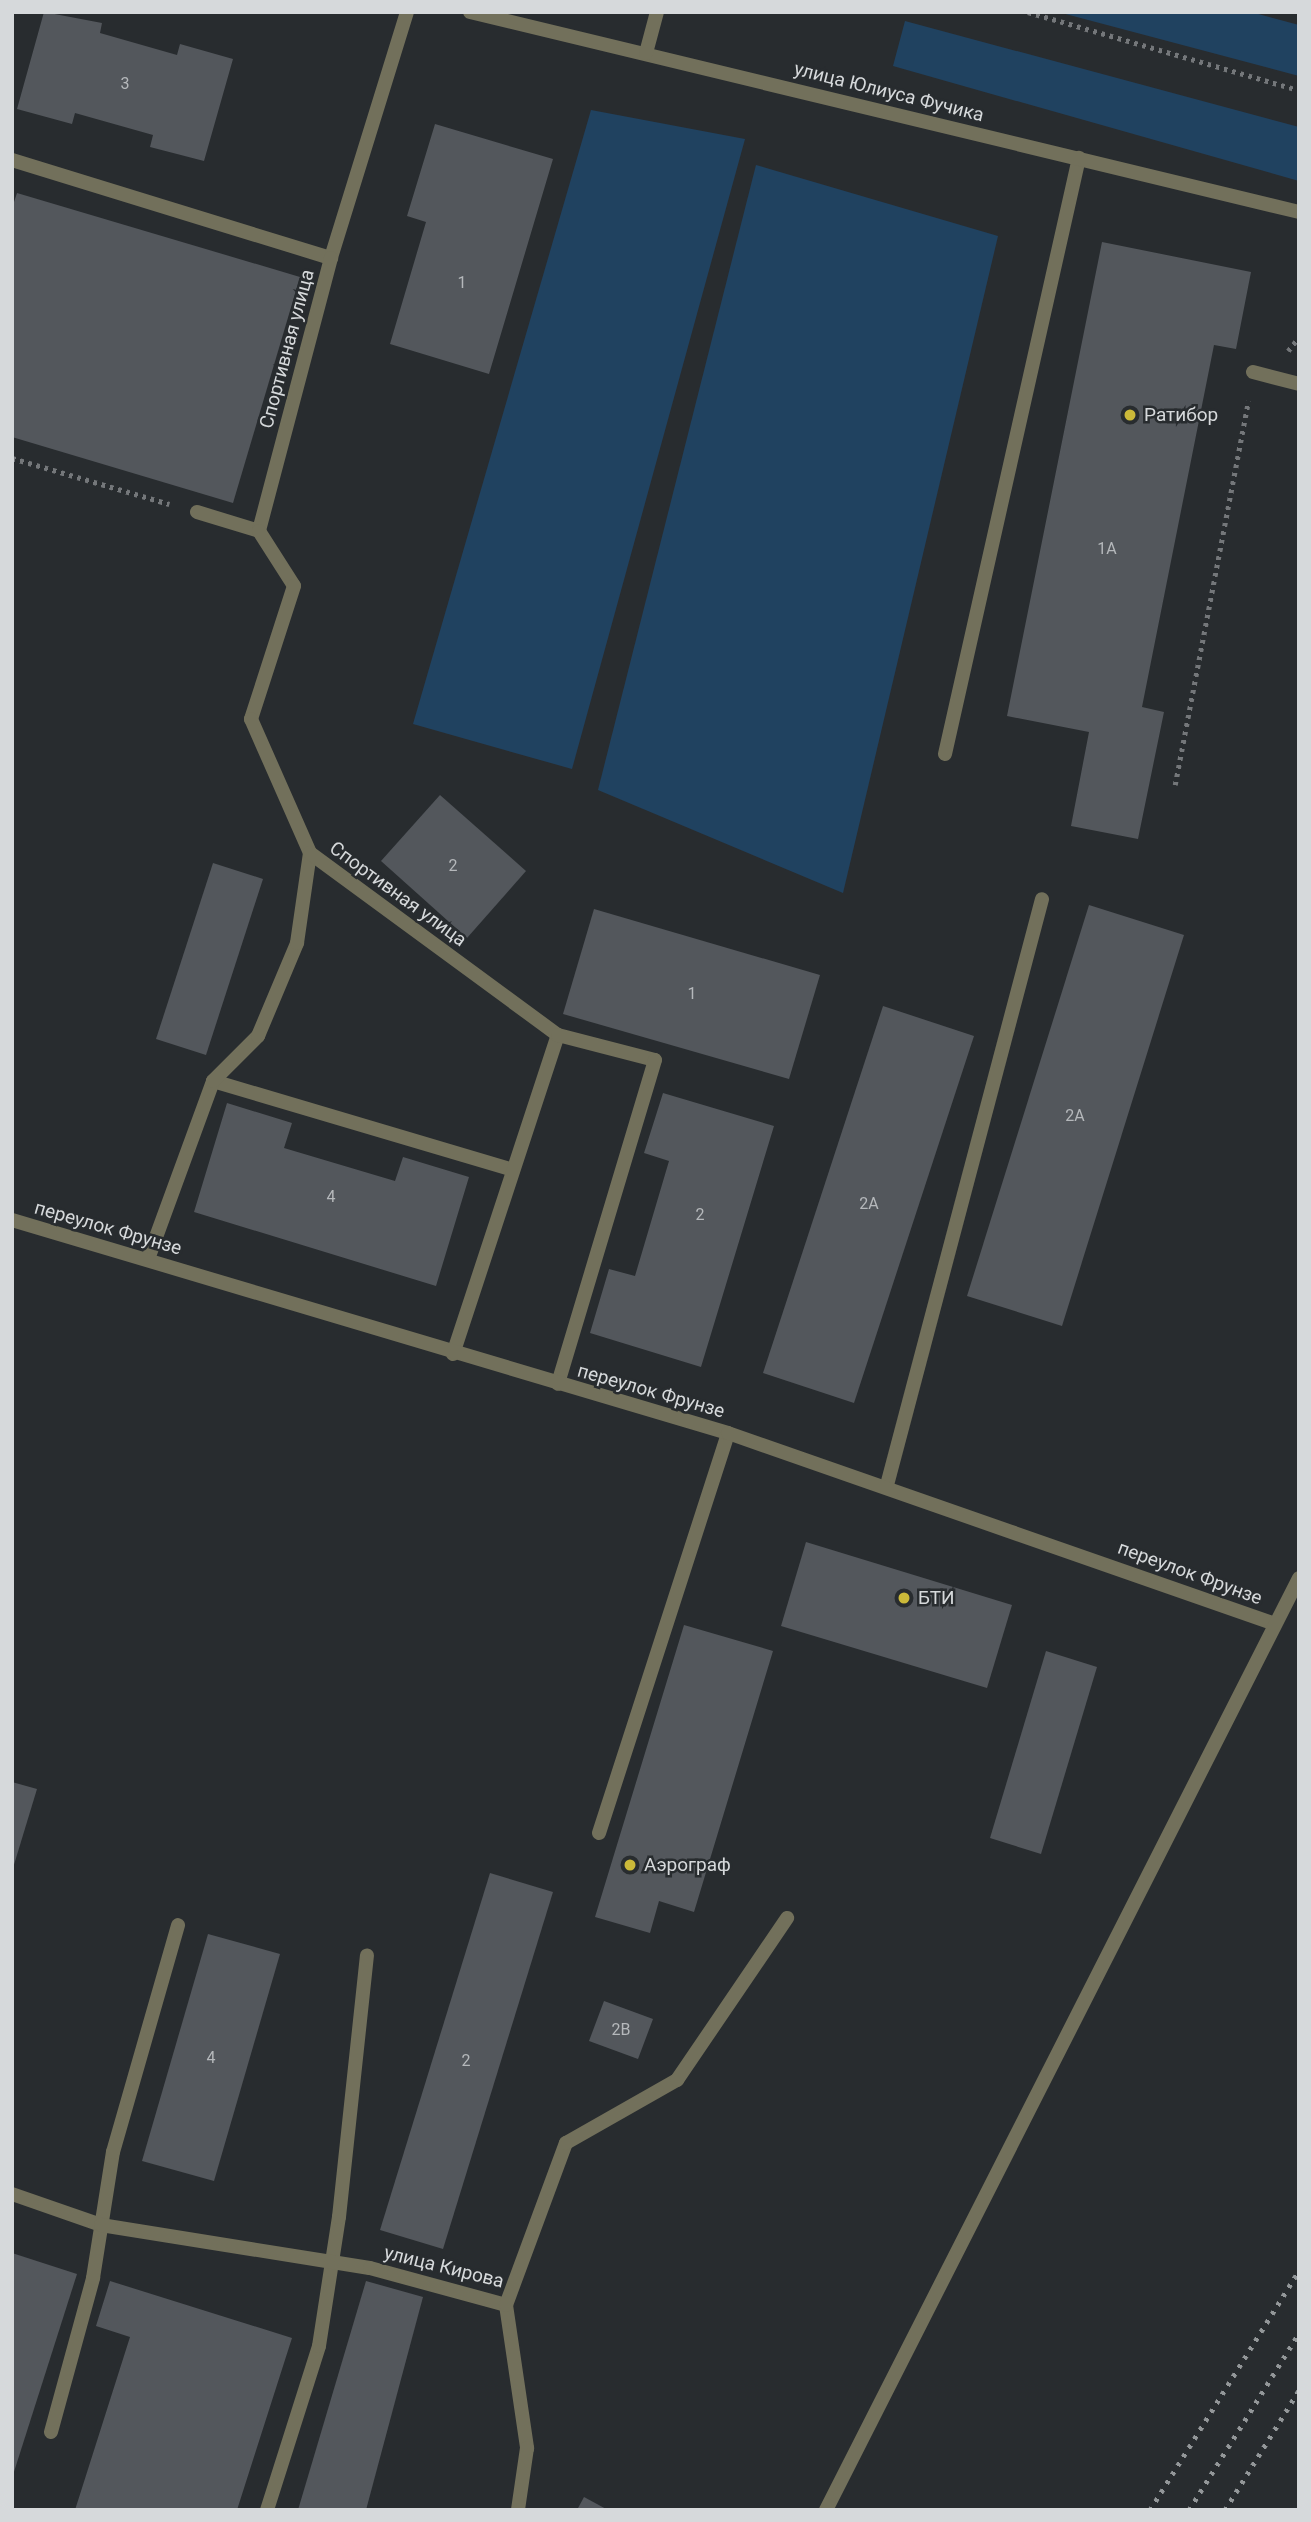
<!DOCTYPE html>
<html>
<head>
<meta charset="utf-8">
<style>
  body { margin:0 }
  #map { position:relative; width:1311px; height:2522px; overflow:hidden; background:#282c2f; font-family:Roboto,sans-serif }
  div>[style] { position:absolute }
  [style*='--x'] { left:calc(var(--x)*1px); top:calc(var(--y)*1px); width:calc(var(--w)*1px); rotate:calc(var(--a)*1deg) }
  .green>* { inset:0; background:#204260 }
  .building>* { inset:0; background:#53575c }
  .path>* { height:4.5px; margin-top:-2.25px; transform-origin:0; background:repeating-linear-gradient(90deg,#74777a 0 3.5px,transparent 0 8.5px) }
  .service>* { height:14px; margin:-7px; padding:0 7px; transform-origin:7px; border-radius:7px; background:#72705b }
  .minor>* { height:14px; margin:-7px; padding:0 7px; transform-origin:7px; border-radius:7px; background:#72705b }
  .rail>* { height:5px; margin-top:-2.5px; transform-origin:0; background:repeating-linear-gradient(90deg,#939799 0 3.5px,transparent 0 10.5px) }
  .dots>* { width:19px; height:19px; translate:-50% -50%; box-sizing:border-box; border:4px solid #282c2f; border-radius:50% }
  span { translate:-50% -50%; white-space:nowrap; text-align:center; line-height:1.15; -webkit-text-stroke:5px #282c2f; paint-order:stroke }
  .number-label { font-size:16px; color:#b5b8bb }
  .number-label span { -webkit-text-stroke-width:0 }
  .street-label { font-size:19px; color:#d6d9db }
  .poi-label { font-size:19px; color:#d6d9db }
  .left { translate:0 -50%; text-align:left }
  .frame { position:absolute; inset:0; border:14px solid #d6d9db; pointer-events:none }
</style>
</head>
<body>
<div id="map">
  <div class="green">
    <i style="clip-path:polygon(1058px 12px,1251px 12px,1299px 25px,1299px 76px)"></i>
    <i style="clip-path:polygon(905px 21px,1299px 127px,1299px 181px,893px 66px)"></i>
    <i style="clip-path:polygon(591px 110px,745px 139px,572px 769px,413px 724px)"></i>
    <i style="clip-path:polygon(756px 165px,998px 236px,843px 893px,598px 790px)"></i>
  </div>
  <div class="building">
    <i style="clip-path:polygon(44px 12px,102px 23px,100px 33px,177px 55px,180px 44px,233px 59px,204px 161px,150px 147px,153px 135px,75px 113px,72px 124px,17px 109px)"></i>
    <i style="clip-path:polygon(435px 124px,553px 159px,489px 374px,390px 344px,426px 222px,407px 216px)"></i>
    <i style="clip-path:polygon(17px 193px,300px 277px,233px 503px,12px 437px,12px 208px)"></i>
    <i style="clip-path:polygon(1102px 242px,1251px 272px,1236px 349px,1214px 345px,1142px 707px,1164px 712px,1138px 839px,1071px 826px,1089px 732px,1007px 716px)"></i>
    <i style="clip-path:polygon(440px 795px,526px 871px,467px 938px,381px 861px)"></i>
    <i style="clip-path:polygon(213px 863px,263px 879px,206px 1055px,156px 1039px)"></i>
    <i style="clip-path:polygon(1089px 905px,1184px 935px,1062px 1326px,967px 1296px)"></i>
    <i style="clip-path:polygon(594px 909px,820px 975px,789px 1079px,563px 1014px)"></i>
    <i style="clip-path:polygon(883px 1006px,974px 1036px,854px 1403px,763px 1373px)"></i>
    <i style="clip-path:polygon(663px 1093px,774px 1126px,701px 1367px,590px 1333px,609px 1269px,635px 1276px,669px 1161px,644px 1153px)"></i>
    <i style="clip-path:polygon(227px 1103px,292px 1123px,284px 1148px,395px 1181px,403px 1157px,469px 1177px,436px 1286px,194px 1212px)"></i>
    <i style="clip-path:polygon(806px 1542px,1012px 1605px,987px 1688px,781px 1626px)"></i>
    <i style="clip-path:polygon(684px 1625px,773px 1651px,694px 1912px,659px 1901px,650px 1933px,595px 1917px)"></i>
    <i style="clip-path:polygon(1046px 1651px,1097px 1667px,1041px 1854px,990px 1838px)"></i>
    <i style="clip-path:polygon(12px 1782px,37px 1789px,13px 1868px,12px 1868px)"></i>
    <i style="clip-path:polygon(490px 1873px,553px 1892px,443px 2249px,380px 2230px)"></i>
    <i style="clip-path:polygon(208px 1934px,280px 1954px,214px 2181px,142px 2161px)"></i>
    <i style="clip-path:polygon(604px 2001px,653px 2019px,638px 2059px,589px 2041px)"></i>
    <i style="clip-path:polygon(12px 2253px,77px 2274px,13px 2475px,12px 2475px)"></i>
    <i style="clip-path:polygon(110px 2281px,292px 2338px,237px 2510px,75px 2510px,130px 2337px,96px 2326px)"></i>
    <i style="clip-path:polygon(366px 2281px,423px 2297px,366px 2510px,298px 2510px)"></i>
    <i style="clip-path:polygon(584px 2497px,608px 2510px,577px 2510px)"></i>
  </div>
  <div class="path">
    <i style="--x:1028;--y:12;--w:282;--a:16.1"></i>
    <i style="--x:1288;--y:351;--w:18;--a:-52"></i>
    <i style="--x:12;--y:458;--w:164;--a:16.3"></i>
    <i style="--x:1175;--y:785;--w:391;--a:-79.2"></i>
  </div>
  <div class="service">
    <i style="--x:12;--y:160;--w:334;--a:17.1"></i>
    <i style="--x:1253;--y:372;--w:48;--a:14.6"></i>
    <i style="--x:197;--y:512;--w:65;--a:17"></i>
    <i style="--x:945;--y:754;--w:611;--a:-77.33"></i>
    <i style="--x:213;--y:1081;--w:313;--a:16.5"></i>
    <i style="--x:148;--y:1259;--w:189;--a:-69.9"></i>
    <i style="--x:213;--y:1081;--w:64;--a:-45"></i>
    <i style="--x:258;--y:1036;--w:101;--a:-67.2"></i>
    <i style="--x:297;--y:943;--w:91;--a:-81.8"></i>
    <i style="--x:453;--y:1354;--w:336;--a:-71.8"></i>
    <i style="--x:887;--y:1485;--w:606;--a:-75.18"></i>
    <i style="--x:599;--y:1833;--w:420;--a:-72.1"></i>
    <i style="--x:506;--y:2305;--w:145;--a:81.6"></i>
    <i style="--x:527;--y:2448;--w:63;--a:98.3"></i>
    <i style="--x:51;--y:2432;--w:160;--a:-74.7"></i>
    <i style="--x:93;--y:2278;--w:128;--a:-81"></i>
    <i style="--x:113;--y:2152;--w:236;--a:-74"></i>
    <i style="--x:267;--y:2510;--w:172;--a:-72.4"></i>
    <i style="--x:319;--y:2346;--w:131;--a:-81.2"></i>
    <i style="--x:339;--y:2217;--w:263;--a:-83.9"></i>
  </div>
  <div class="minor">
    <i style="--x:407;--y:12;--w:257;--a:107.2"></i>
    <i style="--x:331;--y:258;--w:282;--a:104.8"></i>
    <i style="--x:259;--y:531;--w:65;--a:57.5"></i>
    <i style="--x:294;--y:586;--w:140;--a:107.9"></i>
    <i style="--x:251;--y:719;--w:146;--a:66.2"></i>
    <i style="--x:310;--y:853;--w:308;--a:36.3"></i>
    <i style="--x:558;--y:1035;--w:100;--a:14.5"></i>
    <i style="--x:655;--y:1060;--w:338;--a:106.7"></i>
    <i style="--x:470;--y:12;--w:853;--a:13.56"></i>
    <i style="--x:646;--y:53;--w:42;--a:-75"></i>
    <i style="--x:12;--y:1220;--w:747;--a:16.57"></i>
    <i style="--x:728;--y:1433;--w:576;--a:19.25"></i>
    <i style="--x:12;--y:2194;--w:94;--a:19.2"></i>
    <i style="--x:101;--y:2225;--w:272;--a:9.1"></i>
    <i style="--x:370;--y:2268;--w:141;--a:15.2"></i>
    <i style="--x:506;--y:2305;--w:173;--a:-69.7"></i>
    <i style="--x:566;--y:2143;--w:128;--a:-29.6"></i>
    <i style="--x:677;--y:2080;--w:196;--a:-55.8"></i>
    <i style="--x:826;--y:2510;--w:1045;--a:-63.09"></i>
  </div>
  <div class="rail">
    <i style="--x:1150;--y:2510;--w:282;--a:-58.1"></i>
    <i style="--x:1189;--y:2510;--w:208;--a:-58.1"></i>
    <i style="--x:1225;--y:2510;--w:141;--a:-58.3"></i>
  </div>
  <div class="dots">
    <i style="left:1130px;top:415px;background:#cbb939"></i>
    <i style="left:904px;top:1598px;background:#cbb939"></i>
    <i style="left:630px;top:1865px;background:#cbb939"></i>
  </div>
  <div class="number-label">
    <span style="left:125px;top:84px">3</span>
    <span style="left:462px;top:283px">1</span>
    <span style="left:1107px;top:549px">1А</span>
    <span style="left:453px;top:866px">2</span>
    <span style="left:692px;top:994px">1</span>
    <span style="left:1075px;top:1116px">2А</span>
    <span style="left:331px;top:1197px">4</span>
    <span style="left:869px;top:1204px">2А</span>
    <span style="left:700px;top:1215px">2</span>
    <span style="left:621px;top:2030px">2В</span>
    <span style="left:211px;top:2058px">4</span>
    <span style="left:466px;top:2061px">2</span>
  </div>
  <div class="street-label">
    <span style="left:889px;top:92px;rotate:14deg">улица Юлиуса Фучика</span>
    <span style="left:287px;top:349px;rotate:-75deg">Спортивная улица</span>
    <span style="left:398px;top:894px;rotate:36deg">Спортивная улица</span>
    <span style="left:108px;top:1228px;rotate:16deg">переулок Фрунзе</span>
    <span style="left:651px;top:1391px;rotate:16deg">переулок Фрунзе</span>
    <span style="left:1190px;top:1573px;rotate:20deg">переулок Фрунзе</span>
    <span style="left:444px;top:2267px;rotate:14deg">улица Кирова</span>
  </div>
  <div class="poi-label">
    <span class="left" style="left:1144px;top:415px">Ратибор</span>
    <span class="left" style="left:918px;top:1598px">БТИ</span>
    <span class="left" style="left:644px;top:1865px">Аэрограф</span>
  </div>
  <div class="frame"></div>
</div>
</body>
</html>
